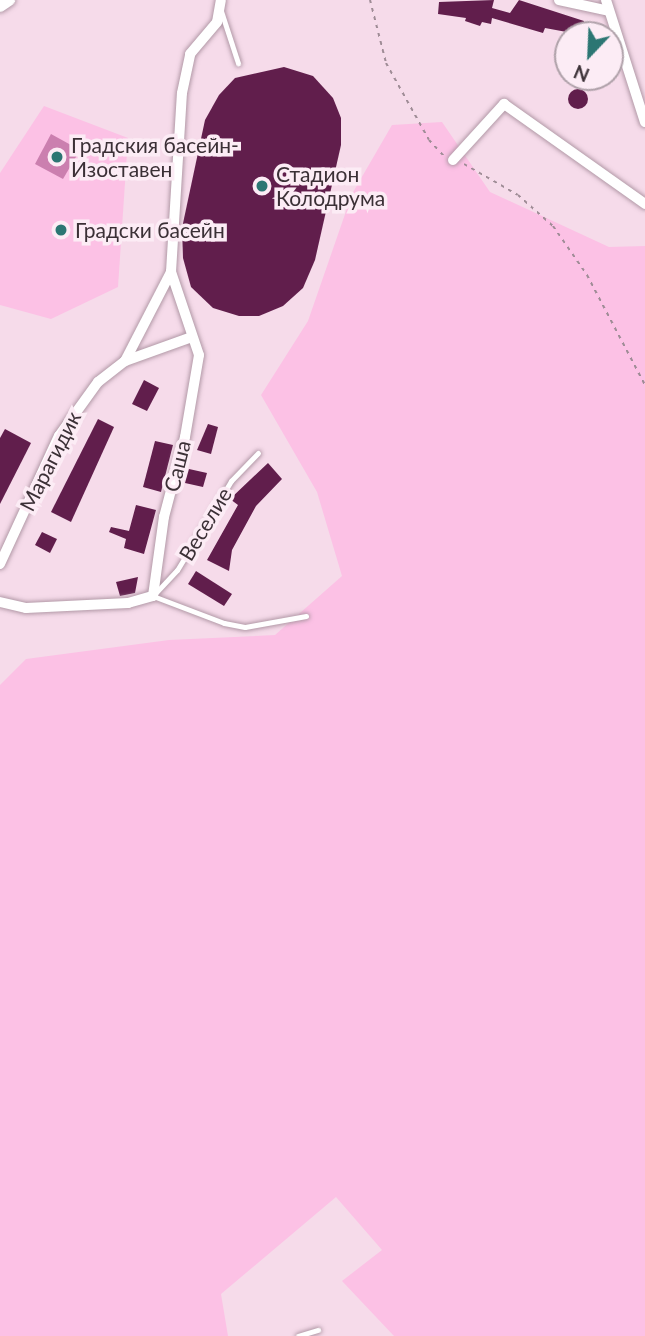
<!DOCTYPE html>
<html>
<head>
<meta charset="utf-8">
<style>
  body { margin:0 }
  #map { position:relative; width:645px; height:1336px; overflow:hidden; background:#f6dbea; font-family:Lato,sans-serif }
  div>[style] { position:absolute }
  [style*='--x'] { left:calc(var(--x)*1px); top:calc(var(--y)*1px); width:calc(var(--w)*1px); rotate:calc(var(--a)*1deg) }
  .green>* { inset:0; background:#fcc1e5 }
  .water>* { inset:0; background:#cb7faf }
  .building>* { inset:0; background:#611e4c }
  .round { border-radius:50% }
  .path>* { height:2px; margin-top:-1px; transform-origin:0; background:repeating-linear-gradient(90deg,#9f8c96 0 3.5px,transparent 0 8.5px) }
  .roads { filter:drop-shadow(0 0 2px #b299a7) drop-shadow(0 0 2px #b299a7) }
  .service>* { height:5px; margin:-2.5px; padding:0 2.5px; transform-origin:2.5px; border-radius:2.5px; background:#fff }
  .minor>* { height:10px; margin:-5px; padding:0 5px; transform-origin:5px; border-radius:5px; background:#fff }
  .tertiary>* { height:12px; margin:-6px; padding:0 6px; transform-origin:6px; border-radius:6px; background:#fff }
  .dots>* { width:19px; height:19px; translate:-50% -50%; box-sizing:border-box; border:4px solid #fcecf5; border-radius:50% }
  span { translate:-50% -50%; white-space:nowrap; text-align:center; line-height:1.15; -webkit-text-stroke:7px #fcecf5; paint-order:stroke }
  .poi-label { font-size:21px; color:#3b3036 }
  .left { translate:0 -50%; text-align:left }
  .street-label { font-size:21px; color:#3b3036 }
  .north { position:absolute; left:554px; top:21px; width:70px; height:70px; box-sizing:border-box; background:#fcecf5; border:2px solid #afa1a9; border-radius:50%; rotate:203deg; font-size:19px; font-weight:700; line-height:28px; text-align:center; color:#3b3036 }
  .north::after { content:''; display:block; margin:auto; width:24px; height:32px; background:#2c7673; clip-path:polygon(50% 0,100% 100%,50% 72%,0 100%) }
</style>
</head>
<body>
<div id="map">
  <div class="green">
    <i style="clip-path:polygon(44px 106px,128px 138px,118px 287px,51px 319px,0 305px,0 173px)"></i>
    <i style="clip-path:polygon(442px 122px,490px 192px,609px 247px,645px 246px,645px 1336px,394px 1336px,342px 1281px,382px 1250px,336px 1197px,221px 1294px,228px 1336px,0 1336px,0 685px,26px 659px,169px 640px,275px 635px,342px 576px,317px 492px,261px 395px,308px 321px,352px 194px,392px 125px)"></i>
  </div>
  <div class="water">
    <i style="clip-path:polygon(51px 134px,80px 150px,63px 179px,35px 164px)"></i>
  </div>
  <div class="building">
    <i style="clip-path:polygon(494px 0,492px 8px,510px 13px,519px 0,584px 21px,583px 35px,545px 28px,543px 33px,492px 18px,491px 24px,482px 22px,480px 26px,465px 21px,466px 18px,438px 14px,439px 2px)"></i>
    <i style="clip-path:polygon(284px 67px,313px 76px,333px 98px,341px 118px,341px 145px,315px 260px,303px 288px,283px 306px,259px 316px,239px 316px,213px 308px,191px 287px,183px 258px,182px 228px,205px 120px,219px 95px,235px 78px)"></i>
    <i class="round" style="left:568px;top:89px;width:20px;height:20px"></i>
    <i style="clip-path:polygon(144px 380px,159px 388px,147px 411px,132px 404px)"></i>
    <i style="clip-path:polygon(98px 419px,114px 427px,71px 522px,51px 512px)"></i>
    <i style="clip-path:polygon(208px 424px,218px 427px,211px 454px,197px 450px)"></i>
    <i style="clip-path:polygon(5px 429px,31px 443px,0 504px,0 438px)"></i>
    <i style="clip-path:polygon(155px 441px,173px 445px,161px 492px,143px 487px)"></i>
    <i style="clip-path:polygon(268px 463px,282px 479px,256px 506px,232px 550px,229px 571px,207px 560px,238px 505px,230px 499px)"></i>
    <i style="clip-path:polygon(189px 469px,207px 473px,203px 487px,185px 483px)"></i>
    <i style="clip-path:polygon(136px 505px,156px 510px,144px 554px,124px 548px,126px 539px,109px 532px,111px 527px,129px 531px)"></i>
    <i style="clip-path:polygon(42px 532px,57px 539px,50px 553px,35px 545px)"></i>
    <i style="clip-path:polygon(196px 571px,232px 594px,224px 606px,188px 584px)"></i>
    <i style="clip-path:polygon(138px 577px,135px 593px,120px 596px,116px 582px)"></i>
  </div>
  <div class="path">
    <i style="--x:370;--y:0;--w:65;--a:75.7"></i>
    <i style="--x:386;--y:63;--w:88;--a:60.8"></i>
    <i style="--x:429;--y:140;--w:21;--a:47"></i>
    <i style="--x:464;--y:164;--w:62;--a:29.9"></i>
    <i style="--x:518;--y:195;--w:47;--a:41.5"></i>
    <i style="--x:553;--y:226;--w:60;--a:55.2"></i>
    <i style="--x:587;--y:275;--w:124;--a:62.2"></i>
  </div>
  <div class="roads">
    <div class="service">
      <i style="--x:221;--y:11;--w:55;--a:71.9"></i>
      <i style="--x:258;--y:453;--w:39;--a:134"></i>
      <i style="--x:231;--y:481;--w:104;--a:121.2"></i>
      <i style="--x:177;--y:570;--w:35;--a:133"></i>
      <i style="--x:153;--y:596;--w:76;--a:20.8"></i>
      <i style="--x:224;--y:623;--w:21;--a:11"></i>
      <i style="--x:245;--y:627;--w:62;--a:-10.2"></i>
      <i style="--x:298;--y:1336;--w:21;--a:-17"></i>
    </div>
    <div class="minor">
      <i style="--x:559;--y:0;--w:51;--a:12.4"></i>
      <i style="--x:606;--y:0;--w:128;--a:72.3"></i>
      <i style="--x:453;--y:160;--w:76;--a:-47.7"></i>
      <i style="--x:504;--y:104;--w:173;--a:35.3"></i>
      <i style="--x:125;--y:361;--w:100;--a:-62.7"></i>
      <i style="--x:0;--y:564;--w:141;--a:-65.3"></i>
      <i style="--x:59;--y:436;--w:67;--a:-54.2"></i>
      <i style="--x:98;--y:382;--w:34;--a:-38"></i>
      <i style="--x:125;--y:361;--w:71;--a:-19.7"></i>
      <i style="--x:0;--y:602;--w:27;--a:13"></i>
      <i style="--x:26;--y:608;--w:102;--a:-2.8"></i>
      <i style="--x:128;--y:603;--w:26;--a:-16"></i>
      <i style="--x:153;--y:596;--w:80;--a:-82.1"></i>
      <i style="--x:164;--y:517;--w:83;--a:-75.3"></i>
      <i style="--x:185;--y:437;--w:83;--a:-80.3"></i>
      <i style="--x:199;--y:355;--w:88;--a:-108.6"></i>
      <i style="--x:171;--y:272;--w:179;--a:-86.5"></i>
      <i style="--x:182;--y:93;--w:40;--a:-78"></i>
      <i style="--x:190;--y:54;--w:42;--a:-49.8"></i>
      <i style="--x:217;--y:22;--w:22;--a:-80"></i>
    </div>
    <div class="tertiary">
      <i style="--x:0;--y:6;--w:11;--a:-34"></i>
    </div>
  </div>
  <div class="dots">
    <i style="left:57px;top:157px;background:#2c7673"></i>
    <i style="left:262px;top:186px;background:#2c7673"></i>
    <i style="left:61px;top:230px;background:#2c7673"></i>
  </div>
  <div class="poi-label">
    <span class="left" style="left:71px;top:157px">Градския басейн-<br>Изоставен</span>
    <span class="left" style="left:276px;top:186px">Стадион<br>Колодрума</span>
    <span class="left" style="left:75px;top:230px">Градски басейн</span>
  </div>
  <div class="street-label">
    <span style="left:50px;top:461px;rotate:-63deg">Марагидик</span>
    <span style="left:177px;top:466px;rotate:-76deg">Саша</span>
    <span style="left:205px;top:524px;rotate:-59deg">Веселие</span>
  </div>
  <div class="north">N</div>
</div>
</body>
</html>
